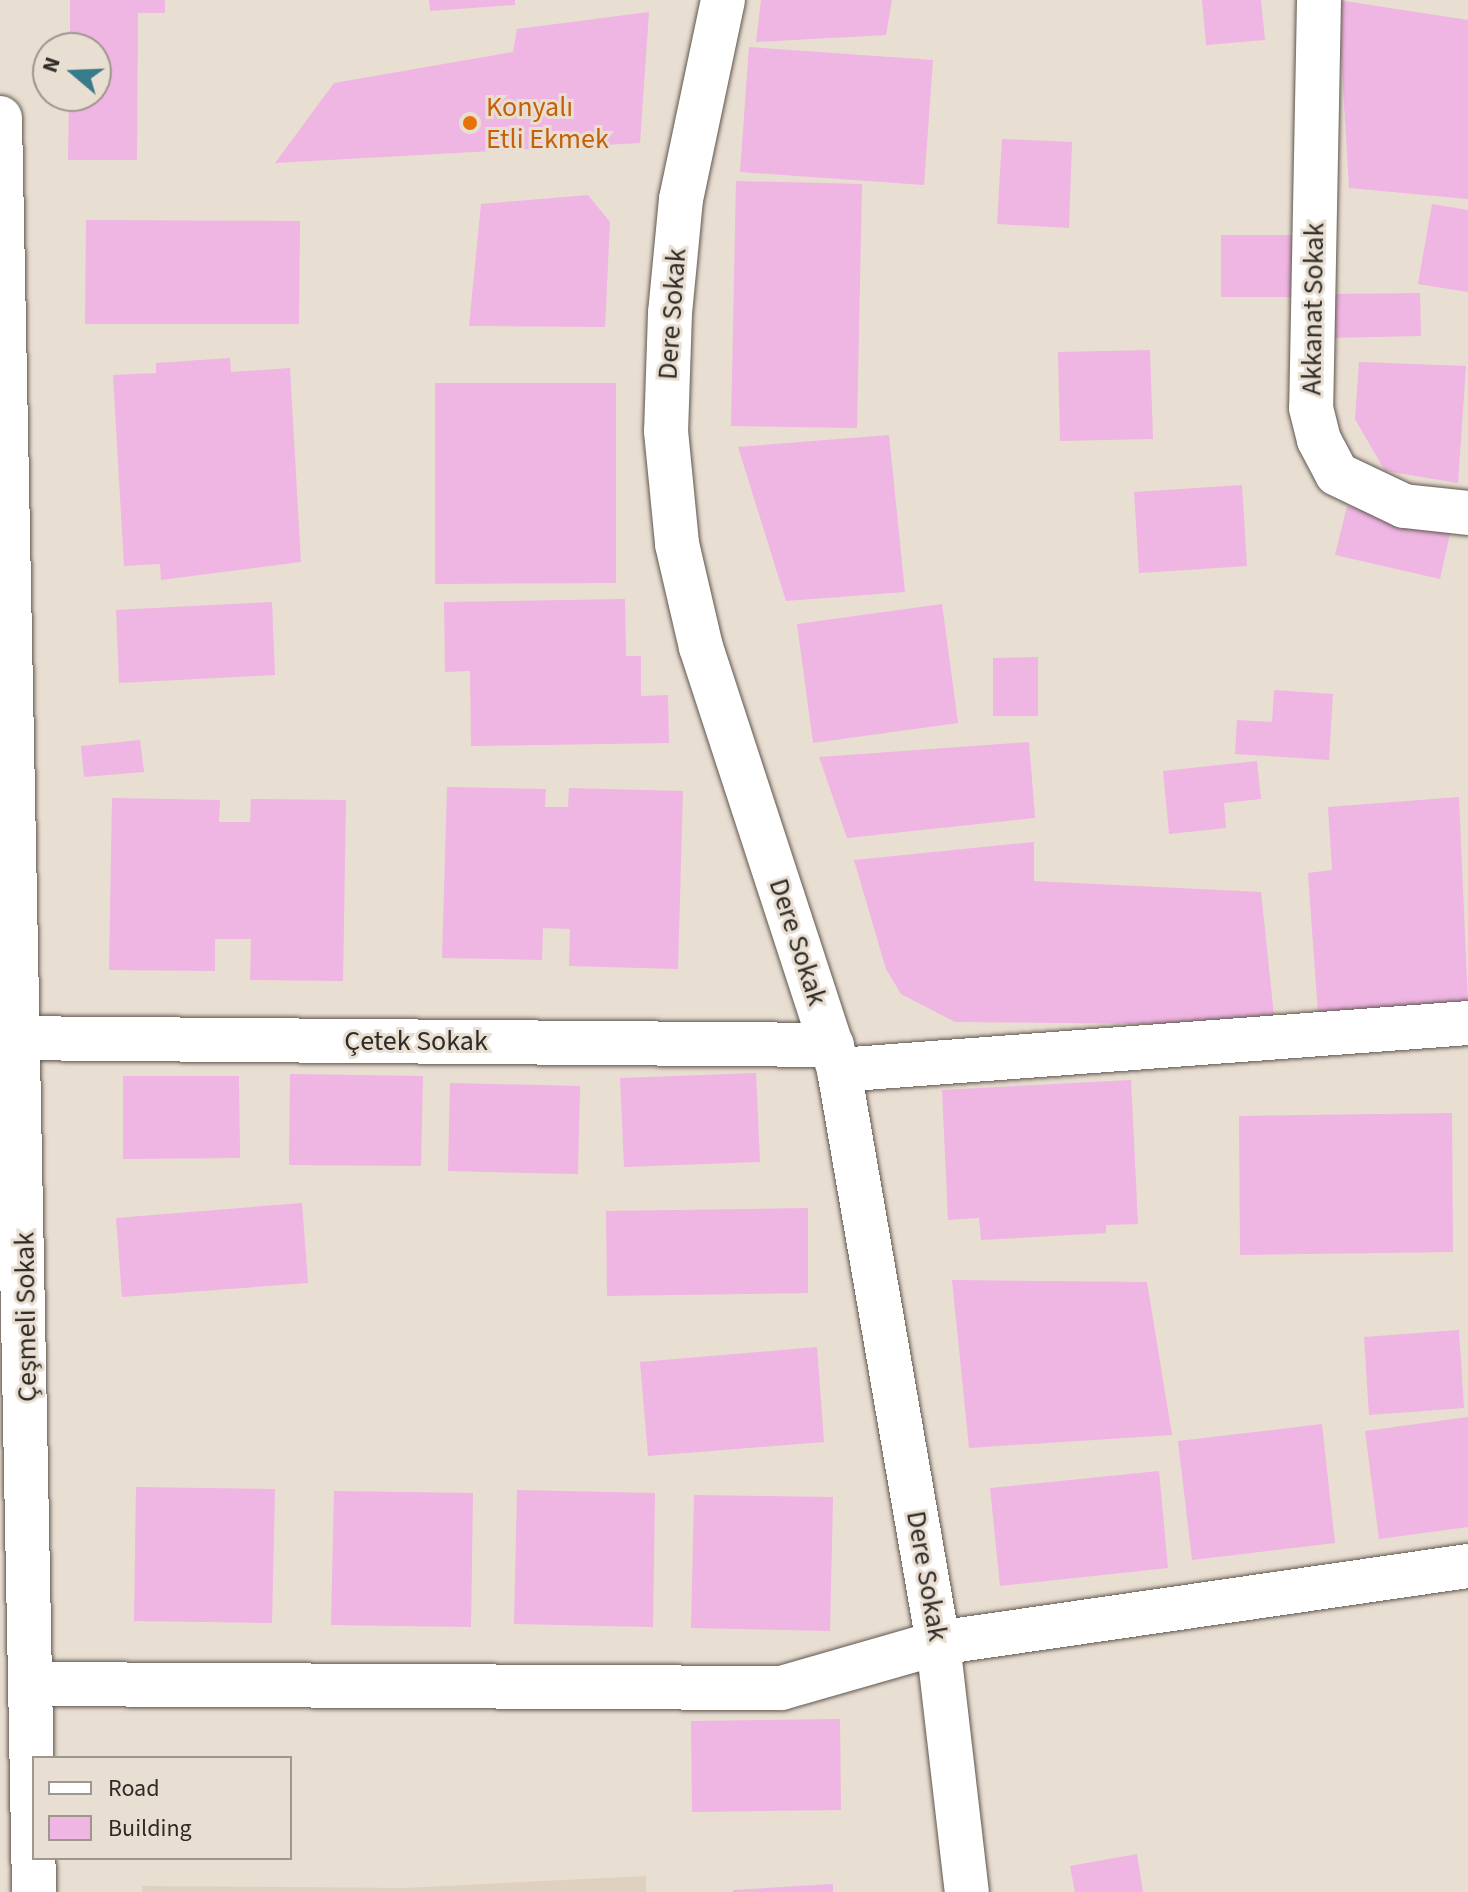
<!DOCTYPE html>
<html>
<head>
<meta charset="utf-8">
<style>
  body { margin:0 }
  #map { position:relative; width:1468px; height:1892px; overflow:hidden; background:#e9ded2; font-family:"Source Sans 3",sans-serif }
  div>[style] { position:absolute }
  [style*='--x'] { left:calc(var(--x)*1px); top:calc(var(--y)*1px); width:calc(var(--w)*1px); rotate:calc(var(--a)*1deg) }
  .built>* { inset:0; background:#e0d0bf }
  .building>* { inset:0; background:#efb5e3 }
  .roads { filter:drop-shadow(0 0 2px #5f564d) drop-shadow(0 0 2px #5f564d) }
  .street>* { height:44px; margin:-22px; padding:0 22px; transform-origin:22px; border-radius:22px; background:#fff }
  .dots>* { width:22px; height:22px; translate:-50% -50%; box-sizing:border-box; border:4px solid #e9ded2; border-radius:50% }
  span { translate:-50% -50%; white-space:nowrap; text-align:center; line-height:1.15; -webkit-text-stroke:6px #e9ded2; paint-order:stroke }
  .food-label { font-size:28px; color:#c56008 }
  .left { translate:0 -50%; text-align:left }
  .street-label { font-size:28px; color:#2f2b27 }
  .legend { position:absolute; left:32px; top:1756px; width:260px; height:104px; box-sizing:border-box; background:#e9ded2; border:2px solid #9f968e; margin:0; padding:10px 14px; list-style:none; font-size:24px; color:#2f2b27 }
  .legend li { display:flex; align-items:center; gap:16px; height:40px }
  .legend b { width:40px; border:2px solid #9f968e }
  .north { position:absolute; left:32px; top:32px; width:80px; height:80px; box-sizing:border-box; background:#e9ded2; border:2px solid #9f968e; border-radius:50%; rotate:289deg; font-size:22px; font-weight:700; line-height:32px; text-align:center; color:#2f2b27 }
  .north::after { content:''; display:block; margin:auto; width:28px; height:36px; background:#387b8b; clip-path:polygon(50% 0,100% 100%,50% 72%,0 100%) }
</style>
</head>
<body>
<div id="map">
  <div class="built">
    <i style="clip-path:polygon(646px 1876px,646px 1892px,142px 1892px,142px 1886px,405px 1888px)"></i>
  </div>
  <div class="building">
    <i style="clip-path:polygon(70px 0,165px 0,165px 13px,138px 13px,137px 160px,68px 160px,69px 96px,96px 96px,96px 48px,70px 48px)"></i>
    <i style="clip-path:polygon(429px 0,515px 0,515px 5px,430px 11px)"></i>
    <i style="clip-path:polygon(761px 0,892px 0,886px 35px,756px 42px)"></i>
    <i style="clip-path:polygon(1202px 0,1261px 0,1265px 40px,1206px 45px)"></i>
    <i style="clip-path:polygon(1338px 0,1468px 20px,1468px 199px,1349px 188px)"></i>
    <i style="clip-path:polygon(649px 12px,640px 143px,275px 163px,334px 83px,513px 52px,517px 29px)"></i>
    <i style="clip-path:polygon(749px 47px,933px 60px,924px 185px,740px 172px)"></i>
    <i style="clip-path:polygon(1002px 139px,1072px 142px,1069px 228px,997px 224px)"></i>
    <i style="clip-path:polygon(736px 181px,862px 184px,857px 428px,731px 426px)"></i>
    <i style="clip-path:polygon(588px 195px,610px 222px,605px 327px,469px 326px,481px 204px)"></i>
    <i style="clip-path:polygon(1432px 204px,1468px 210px,1468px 292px,1418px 284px)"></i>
    <i style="clip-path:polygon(86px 220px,300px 221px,299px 324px,85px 324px)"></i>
    <i style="clip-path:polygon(1221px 235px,1294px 235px,1295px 297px,1221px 297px)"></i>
    <i style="clip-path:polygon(1420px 293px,1421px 336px,1330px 338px,1330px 294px)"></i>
    <i style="clip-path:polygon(1150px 350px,1153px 439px,1060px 441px,1058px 352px)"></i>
    <i style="clip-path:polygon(230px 358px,231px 372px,290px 368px,301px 562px,161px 580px,160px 564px,124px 566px,113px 375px,156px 373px,156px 363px)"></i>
    <i style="clip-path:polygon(1359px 362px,1466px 366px,1458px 483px,1385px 471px,1355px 419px)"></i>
    <i style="clip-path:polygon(435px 383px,616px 383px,616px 583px,435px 584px)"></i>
    <i style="clip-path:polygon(889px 435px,905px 592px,786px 601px,738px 447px)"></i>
    <i style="clip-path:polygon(1242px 485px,1247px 566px,1139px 573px,1134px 492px)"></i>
    <i style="clip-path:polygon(1347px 506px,1451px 529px,1440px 579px,1335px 555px)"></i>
    <i style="clip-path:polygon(625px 599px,626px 656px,641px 656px,641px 696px,668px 695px,669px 743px,471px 746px,470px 671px,445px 672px,444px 602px)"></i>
    <i style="clip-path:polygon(272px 602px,275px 675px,119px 683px,116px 610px)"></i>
    <i style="clip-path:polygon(942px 604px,958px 723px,813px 743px,797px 624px)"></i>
    <i style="clip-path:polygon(1038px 657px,1038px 716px,993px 716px,993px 658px)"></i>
    <i style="clip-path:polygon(1274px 690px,1333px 694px,1329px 760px,1235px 754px,1237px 720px,1272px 722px)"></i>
    <i style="clip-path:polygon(140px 740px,144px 772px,84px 777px,81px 746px)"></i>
    <i style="clip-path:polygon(1029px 742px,1035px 818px,847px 838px,819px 757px)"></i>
    <i style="clip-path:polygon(1257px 761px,1261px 799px,1224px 803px,1226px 828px,1169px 834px,1163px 771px)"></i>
    <i style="clip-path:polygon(447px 787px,546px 789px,545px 807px,568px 807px,569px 788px,683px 791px,678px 969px,569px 966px,570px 929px,543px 928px,542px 960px,442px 958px)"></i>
    <i style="clip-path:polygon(1459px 797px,1468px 1004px,1318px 1014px,1308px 873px,1332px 870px,1328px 807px)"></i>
    <i style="clip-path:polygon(112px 798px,220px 800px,219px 822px,250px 822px,251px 799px,346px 800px,343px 981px,250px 980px,251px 939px,215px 939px,215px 971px,109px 970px)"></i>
    <i style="clip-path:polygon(1034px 842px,1034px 881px,1261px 892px,1275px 1025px,955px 1022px,901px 994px,886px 969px,854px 860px)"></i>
    <i style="clip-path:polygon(756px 1073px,760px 1162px,624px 1167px,620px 1078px)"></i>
    <i style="clip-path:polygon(290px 1074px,423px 1076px,421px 1166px,289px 1165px)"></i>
    <i style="clip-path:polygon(123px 1076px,239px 1076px,240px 1158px,123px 1159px)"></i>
    <i style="clip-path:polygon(1131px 1080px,1138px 1224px,1106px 1225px,1106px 1233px,981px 1240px,979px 1218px,948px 1220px,942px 1090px)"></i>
    <i style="clip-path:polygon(450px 1083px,580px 1086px,578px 1174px,448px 1171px)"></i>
    <i style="clip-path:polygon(1452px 1113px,1453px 1252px,1240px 1255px,1239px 1116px)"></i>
    <i style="clip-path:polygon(302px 1203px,308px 1283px,122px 1297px,116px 1218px)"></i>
    <i style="clip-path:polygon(808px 1208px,808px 1293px,607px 1296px,606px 1211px)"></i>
    <i style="clip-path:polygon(952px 1280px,1147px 1282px,1172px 1435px,969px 1448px)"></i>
    <i style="clip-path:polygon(1459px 1330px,1464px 1408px,1369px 1415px,1364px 1337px)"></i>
    <i style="clip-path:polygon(817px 1347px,824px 1442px,648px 1456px,640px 1362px)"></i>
    <i style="clip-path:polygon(1468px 1417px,1468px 1527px,1379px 1539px,1365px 1431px)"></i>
    <i style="clip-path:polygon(1322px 1424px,1335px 1543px,1192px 1560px,1178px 1441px)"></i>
    <i style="clip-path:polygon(1159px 1471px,1168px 1568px,1000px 1586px,990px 1488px)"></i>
    <i style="clip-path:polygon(136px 1487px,275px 1489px,272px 1623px,134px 1621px)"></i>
    <i style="clip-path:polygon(517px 1490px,655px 1493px,653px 1627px,514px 1624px)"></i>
    <i style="clip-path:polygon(334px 1491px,473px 1493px,471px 1627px,331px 1625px)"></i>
    <i style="clip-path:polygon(694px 1495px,833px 1497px,830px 1631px,691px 1628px)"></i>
    <i style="clip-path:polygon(840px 1719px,841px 1810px,692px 1812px,691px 1721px)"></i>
    <i style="clip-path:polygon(1137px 1854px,1143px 1892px,1075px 1892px,1070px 1866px)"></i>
    <i style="clip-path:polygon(833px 1884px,833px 1892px,733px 1892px,733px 1890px)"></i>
  </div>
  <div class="roads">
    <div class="street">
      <i style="--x:723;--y:0;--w:203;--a:101.9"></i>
      <i style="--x:681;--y:199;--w:115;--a:95.5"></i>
      <i style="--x:670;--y:313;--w:118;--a:91.9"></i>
      <i style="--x:666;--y:431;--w:114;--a:84.4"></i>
      <i style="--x:677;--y:544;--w:106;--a:76.9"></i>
      <i style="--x:701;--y:647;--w:445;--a:71.9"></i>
      <i style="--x:839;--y:1070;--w:581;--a:80.2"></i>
      <i style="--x:938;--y:1643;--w:251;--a:83.4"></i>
      <i style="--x:1319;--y:0;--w:408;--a:91.1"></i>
      <i style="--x:1311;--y:408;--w:33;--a:76"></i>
      <i style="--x:1319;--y:440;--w:38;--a:62"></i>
      <i style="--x:1337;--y:474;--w:74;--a:25.5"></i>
      <i style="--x:1404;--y:506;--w:64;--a:6.2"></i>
      <i style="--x:0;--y:118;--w:1774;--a:88.9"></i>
      <i style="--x:0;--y:1038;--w:832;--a:0.48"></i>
      <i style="--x:839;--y:1070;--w:631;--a:-4.27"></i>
      <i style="--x:33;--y:1684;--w:748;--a:0.31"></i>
      <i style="--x:781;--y:1688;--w:163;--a:-16"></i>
      <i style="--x:938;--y:1643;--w:536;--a:-8.27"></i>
    </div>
  </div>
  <div class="dots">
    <i style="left:470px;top:123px;background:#e8710a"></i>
  </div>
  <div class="food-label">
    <span class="left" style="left:486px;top:123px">Konyalı<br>Etli Ekmek</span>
  </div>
  <div class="street-label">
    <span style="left:1313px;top:309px;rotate:-89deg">Akkanat Sokak</span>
    <span style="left:672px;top:314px;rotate:-86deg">Dere Sokak</span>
    <span style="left:798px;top:942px;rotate:72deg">Dere Sokak</span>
    <span style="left:416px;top:1041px">Çetek Sokak</span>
    <span style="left:26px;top:1317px;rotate:-91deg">Çeşmeli Sokak</span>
    <span style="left:927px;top:1576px;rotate:80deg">Dere Sokak</span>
  </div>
  <ul class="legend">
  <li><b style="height:10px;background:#fff"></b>Road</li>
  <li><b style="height:22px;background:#efb5e3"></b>Building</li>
  </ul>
  <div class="north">N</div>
</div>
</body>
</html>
